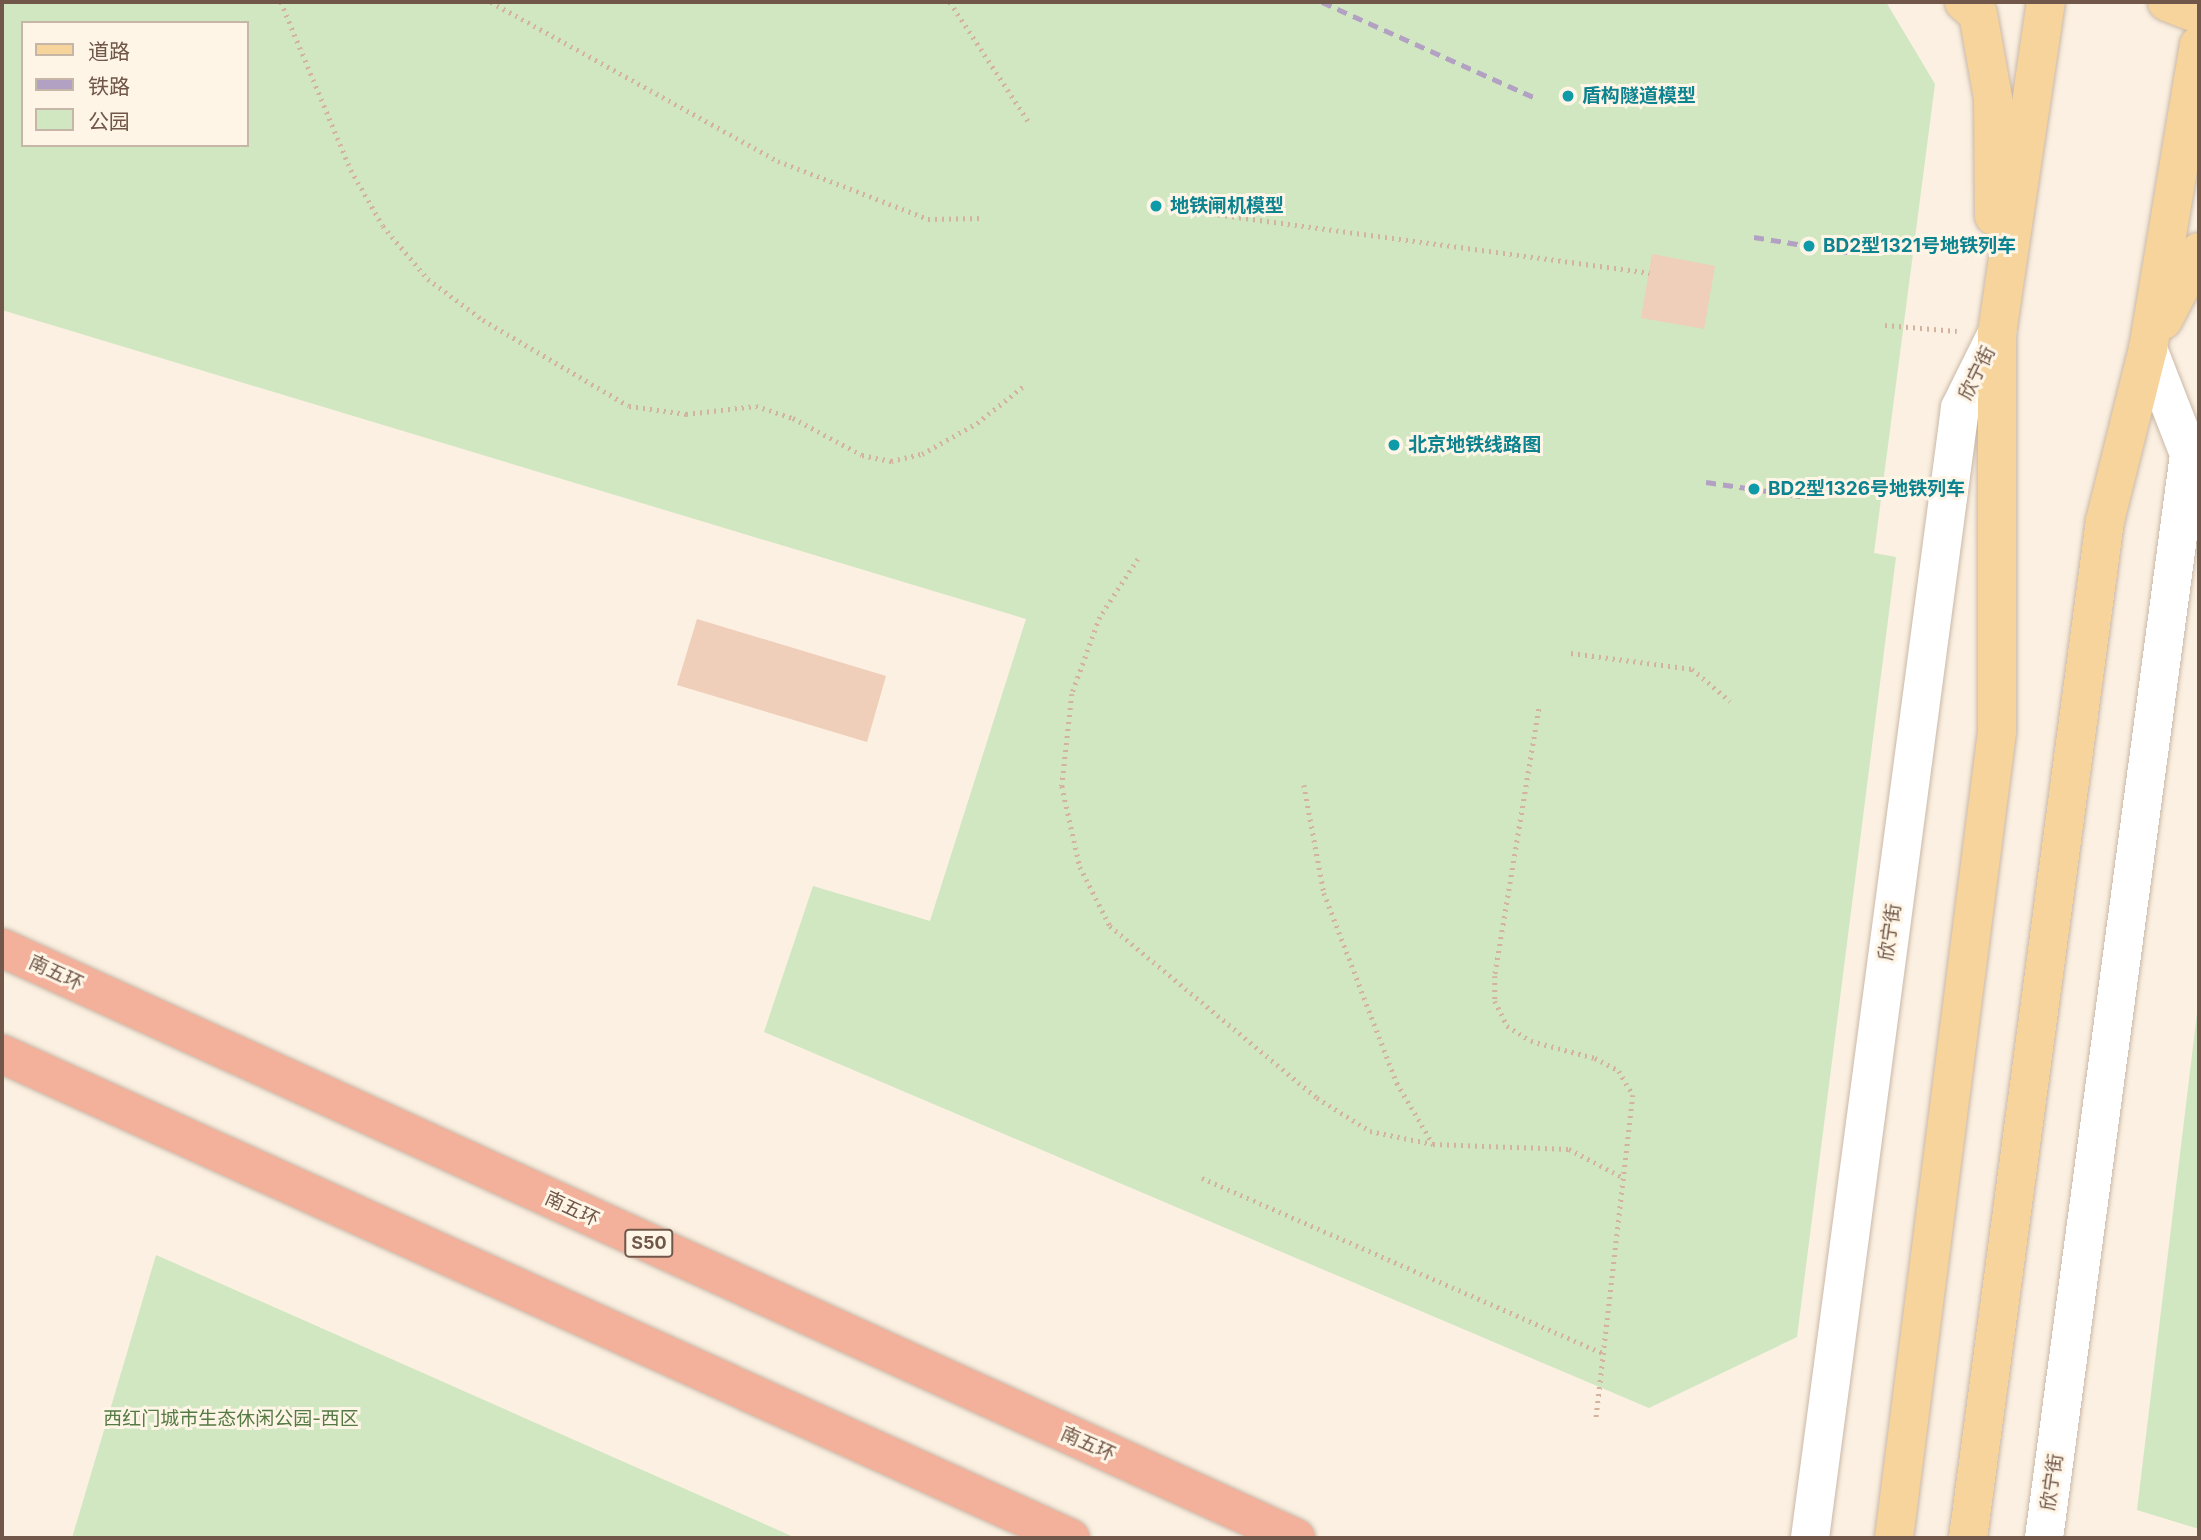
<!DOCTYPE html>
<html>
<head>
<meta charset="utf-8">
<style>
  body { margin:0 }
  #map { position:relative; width:2201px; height:1540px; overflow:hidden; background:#fbf0e1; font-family:Inter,"Noto Sans SC",sans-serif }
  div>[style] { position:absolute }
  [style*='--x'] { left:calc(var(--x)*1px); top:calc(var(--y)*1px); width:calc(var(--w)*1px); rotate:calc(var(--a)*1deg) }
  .green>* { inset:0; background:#d0e7c1 }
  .building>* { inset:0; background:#efceba }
  .path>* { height:4.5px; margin-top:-2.25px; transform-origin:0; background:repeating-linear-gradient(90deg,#d3b29e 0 2px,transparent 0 7px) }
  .roads { filter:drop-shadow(0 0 2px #cab8a8) drop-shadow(0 0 2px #cab8a8) }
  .minor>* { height:38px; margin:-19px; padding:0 19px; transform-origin:19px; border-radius:19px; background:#fff }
  .major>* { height:38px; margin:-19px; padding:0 19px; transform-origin:19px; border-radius:19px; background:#f7d49c }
  .highway>* { height:38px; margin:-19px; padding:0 19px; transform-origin:19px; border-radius:19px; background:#f3b09a }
  .rail>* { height:5px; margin-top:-2.5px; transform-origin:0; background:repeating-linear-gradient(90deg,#b3a1c3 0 10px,transparent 0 17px) }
  .dots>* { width:19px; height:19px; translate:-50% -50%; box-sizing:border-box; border:4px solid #fef5e6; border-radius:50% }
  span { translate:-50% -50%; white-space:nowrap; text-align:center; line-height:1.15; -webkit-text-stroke:6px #fef5e6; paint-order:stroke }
  .shield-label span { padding:2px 5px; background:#fef5e6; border:2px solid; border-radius:5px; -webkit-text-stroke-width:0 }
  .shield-label { font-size:18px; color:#705749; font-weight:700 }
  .culture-label { font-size:19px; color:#0d838f; font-weight:700 }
  .left { translate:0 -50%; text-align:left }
  .street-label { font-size:19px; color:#705749 }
  .park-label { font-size:19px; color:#557b44 }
  .frame { position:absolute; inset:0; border:4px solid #705749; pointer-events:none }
  .legend { position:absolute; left:21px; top:21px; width:228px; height:126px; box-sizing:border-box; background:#fef5e6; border:2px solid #c5b6a7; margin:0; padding:9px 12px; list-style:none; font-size:21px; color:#705749 }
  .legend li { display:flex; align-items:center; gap:14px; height:35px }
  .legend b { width:35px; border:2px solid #c5b6a7 }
</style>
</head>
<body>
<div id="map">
  <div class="green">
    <i style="clip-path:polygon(evenodd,2px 2px,1886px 2px,1935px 84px,1874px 553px,1896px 557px,1797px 1337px,1649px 1408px,764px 1032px,813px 886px,930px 921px,1026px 619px,2px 310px,2px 2px,23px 23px,247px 23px,247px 145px,23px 145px,23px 23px)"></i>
    <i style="clip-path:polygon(2199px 997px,2199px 1529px,2137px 1510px)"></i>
    <i style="clip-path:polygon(156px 1255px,796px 1538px,72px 1538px)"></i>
  </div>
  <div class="building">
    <i style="clip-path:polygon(1652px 254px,1715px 266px,1704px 329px,1641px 318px)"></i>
    <i style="clip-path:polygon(697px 619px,886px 676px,867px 742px,677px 685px)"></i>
  </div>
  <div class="path">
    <i style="--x:281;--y:2;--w:182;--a:67.4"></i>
    <i style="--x:351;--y:170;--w:64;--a:60.3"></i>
    <i style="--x:383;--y:226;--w:70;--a:49.7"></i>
    <i style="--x:428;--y:279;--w:69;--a:36.7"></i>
    <i style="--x:483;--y:320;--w:169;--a:30.5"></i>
    <i style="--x:629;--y:406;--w:58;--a:8"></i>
    <i style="--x:686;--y:414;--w:70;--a:-6.5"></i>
    <i style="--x:756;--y:406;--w:39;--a:18"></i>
    <i style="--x:793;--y:418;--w:78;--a:28.2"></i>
    <i style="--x:862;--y:455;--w:30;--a:12"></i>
    <i style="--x:891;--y:461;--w:32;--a:-13"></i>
    <i style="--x:922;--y:454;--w:63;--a:-29.4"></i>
    <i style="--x:977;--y:423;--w:61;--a:-38.4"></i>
    <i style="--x:491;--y:2;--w:328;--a:29"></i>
    <i style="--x:778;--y:161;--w:161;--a:21.1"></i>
    <i style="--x:928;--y:219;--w:56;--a:-1"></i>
    <i style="--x:950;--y:2;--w:146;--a:56.7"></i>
    <i style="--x:1156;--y:206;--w:498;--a:7.7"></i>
    <i style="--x:1885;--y:325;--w:72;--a:4.8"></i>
    <i style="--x:1138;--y:559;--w:69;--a:123.2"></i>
    <i style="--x:1100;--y:617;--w:82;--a:110"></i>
    <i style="--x:1072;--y:694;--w:93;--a:96.2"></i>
    <i style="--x:1062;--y:786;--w:83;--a:77.5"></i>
    <i style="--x:1080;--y:867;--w:66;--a:63"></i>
    <i style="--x:1110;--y:926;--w:269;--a:39.7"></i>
    <i style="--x:1317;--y:1098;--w:62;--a:31.9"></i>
    <i style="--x:1370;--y:1131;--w:64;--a:11.7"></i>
    <i style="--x:1433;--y:1144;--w:136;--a:2.1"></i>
    <i style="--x:1569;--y:1149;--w:62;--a:27.8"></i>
    <i style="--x:1571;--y:653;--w:122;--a:7.5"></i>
    <i style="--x:1692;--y:669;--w:50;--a:40.1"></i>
    <i style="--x:1539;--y:709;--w:271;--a:99.4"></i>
    <i style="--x:1495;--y:976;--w:25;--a:90"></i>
    <i style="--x:1495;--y:1001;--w:28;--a:64"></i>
    <i style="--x:1507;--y:1026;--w:28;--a:32"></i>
    <i style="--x:1531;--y:1041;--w:66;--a:14.9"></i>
    <i style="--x:1595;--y:1058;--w:27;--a:28"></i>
    <i style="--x:1619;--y:1071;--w:28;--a:60"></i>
    <i style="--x:1633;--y:1095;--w:328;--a:96.5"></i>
    <i style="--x:1304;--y:785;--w:110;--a:79.5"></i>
    <i style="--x:1324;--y:893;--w:204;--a:69"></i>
    <i style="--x:1397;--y:1083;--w:71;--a:59.5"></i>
    <i style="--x:1202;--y:1178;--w:439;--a:23.6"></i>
  </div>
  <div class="roads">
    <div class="minor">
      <i style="--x:1810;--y:1538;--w:1140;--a:-82.44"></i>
      <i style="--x:1960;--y:408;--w:84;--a:-63.7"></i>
      <i style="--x:2044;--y:1538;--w:1094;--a:-82.38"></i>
      <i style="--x:2189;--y:454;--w:113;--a:-111.3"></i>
    </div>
    <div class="major">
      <i style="--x:1964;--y:2;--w:18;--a:41"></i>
      <i style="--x:1978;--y:14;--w:85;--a:79.9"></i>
      <i style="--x:1993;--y:98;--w:118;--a:89.5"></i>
      <i style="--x:2167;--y:2;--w:34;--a:21"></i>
      <i style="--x:2163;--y:320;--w:77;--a:-62.1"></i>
      <i style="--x:1894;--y:1538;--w:813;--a:-82.72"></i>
      <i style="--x:1997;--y:732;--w:399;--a:-90"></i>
      <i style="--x:1997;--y:333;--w:335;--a:-81.6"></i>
      <i style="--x:1968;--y:1538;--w:1026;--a:-82.33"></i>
      <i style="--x:2105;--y:521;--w:177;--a:-76"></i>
      <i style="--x:2148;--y:349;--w:308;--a:-80.5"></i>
    </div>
    <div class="highway">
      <i style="--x:2;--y:948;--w:1422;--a:24.51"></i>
      <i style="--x:2;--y:1054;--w:1173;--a:24.38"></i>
    </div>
  </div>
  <div class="rail">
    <i style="--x:1322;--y:2;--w:237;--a:24.2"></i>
    <i style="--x:1754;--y:237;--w:100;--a:9.2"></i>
    <i style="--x:1706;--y:482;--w:103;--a:8.4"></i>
  </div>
  <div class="dots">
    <i style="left:1568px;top:96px;background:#0f9aa8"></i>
    <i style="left:1156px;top:206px;background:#0f9aa8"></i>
    <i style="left:1809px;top:246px;background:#0f9aa8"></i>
    <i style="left:1394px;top:445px;background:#0f9aa8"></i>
    <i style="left:1754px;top:489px;background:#0f9aa8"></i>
  </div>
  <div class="shield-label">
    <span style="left:649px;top:1243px">S50</span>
  </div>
  <div class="culture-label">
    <span class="left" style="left:1582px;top:96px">盾构隧道模型</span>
    <span class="left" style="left:1170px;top:206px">地铁闸机模型</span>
    <span class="left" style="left:1823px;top:246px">BD2型1321号地铁列车</span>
    <span class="left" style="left:1408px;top:445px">北京地铁线路图</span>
    <span class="left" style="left:1768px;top:489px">BD2型1326号地铁列车</span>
  </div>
  <div class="street-label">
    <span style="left:1977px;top:373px;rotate:-64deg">欣宁街</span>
    <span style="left:1890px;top:932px;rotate:-82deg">欣宁街</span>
    <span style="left:56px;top:973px;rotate:25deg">南五环</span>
    <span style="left:572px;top:1209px;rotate:25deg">南五环</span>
    <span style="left:1088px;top:1444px;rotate:24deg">南五环</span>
    <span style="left:2052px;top:1482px;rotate:-82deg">欣宁街</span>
  </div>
  <div class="park-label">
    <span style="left:231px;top:1419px">西红门城市生态休闲公园-西区</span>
  </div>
  <div class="frame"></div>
  <ul class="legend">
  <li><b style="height:9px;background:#f7d49c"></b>道路</li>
  <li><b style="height:9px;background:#b3a1c3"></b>铁路</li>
  <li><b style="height:19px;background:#d0e7c1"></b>公园</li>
  </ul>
</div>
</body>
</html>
